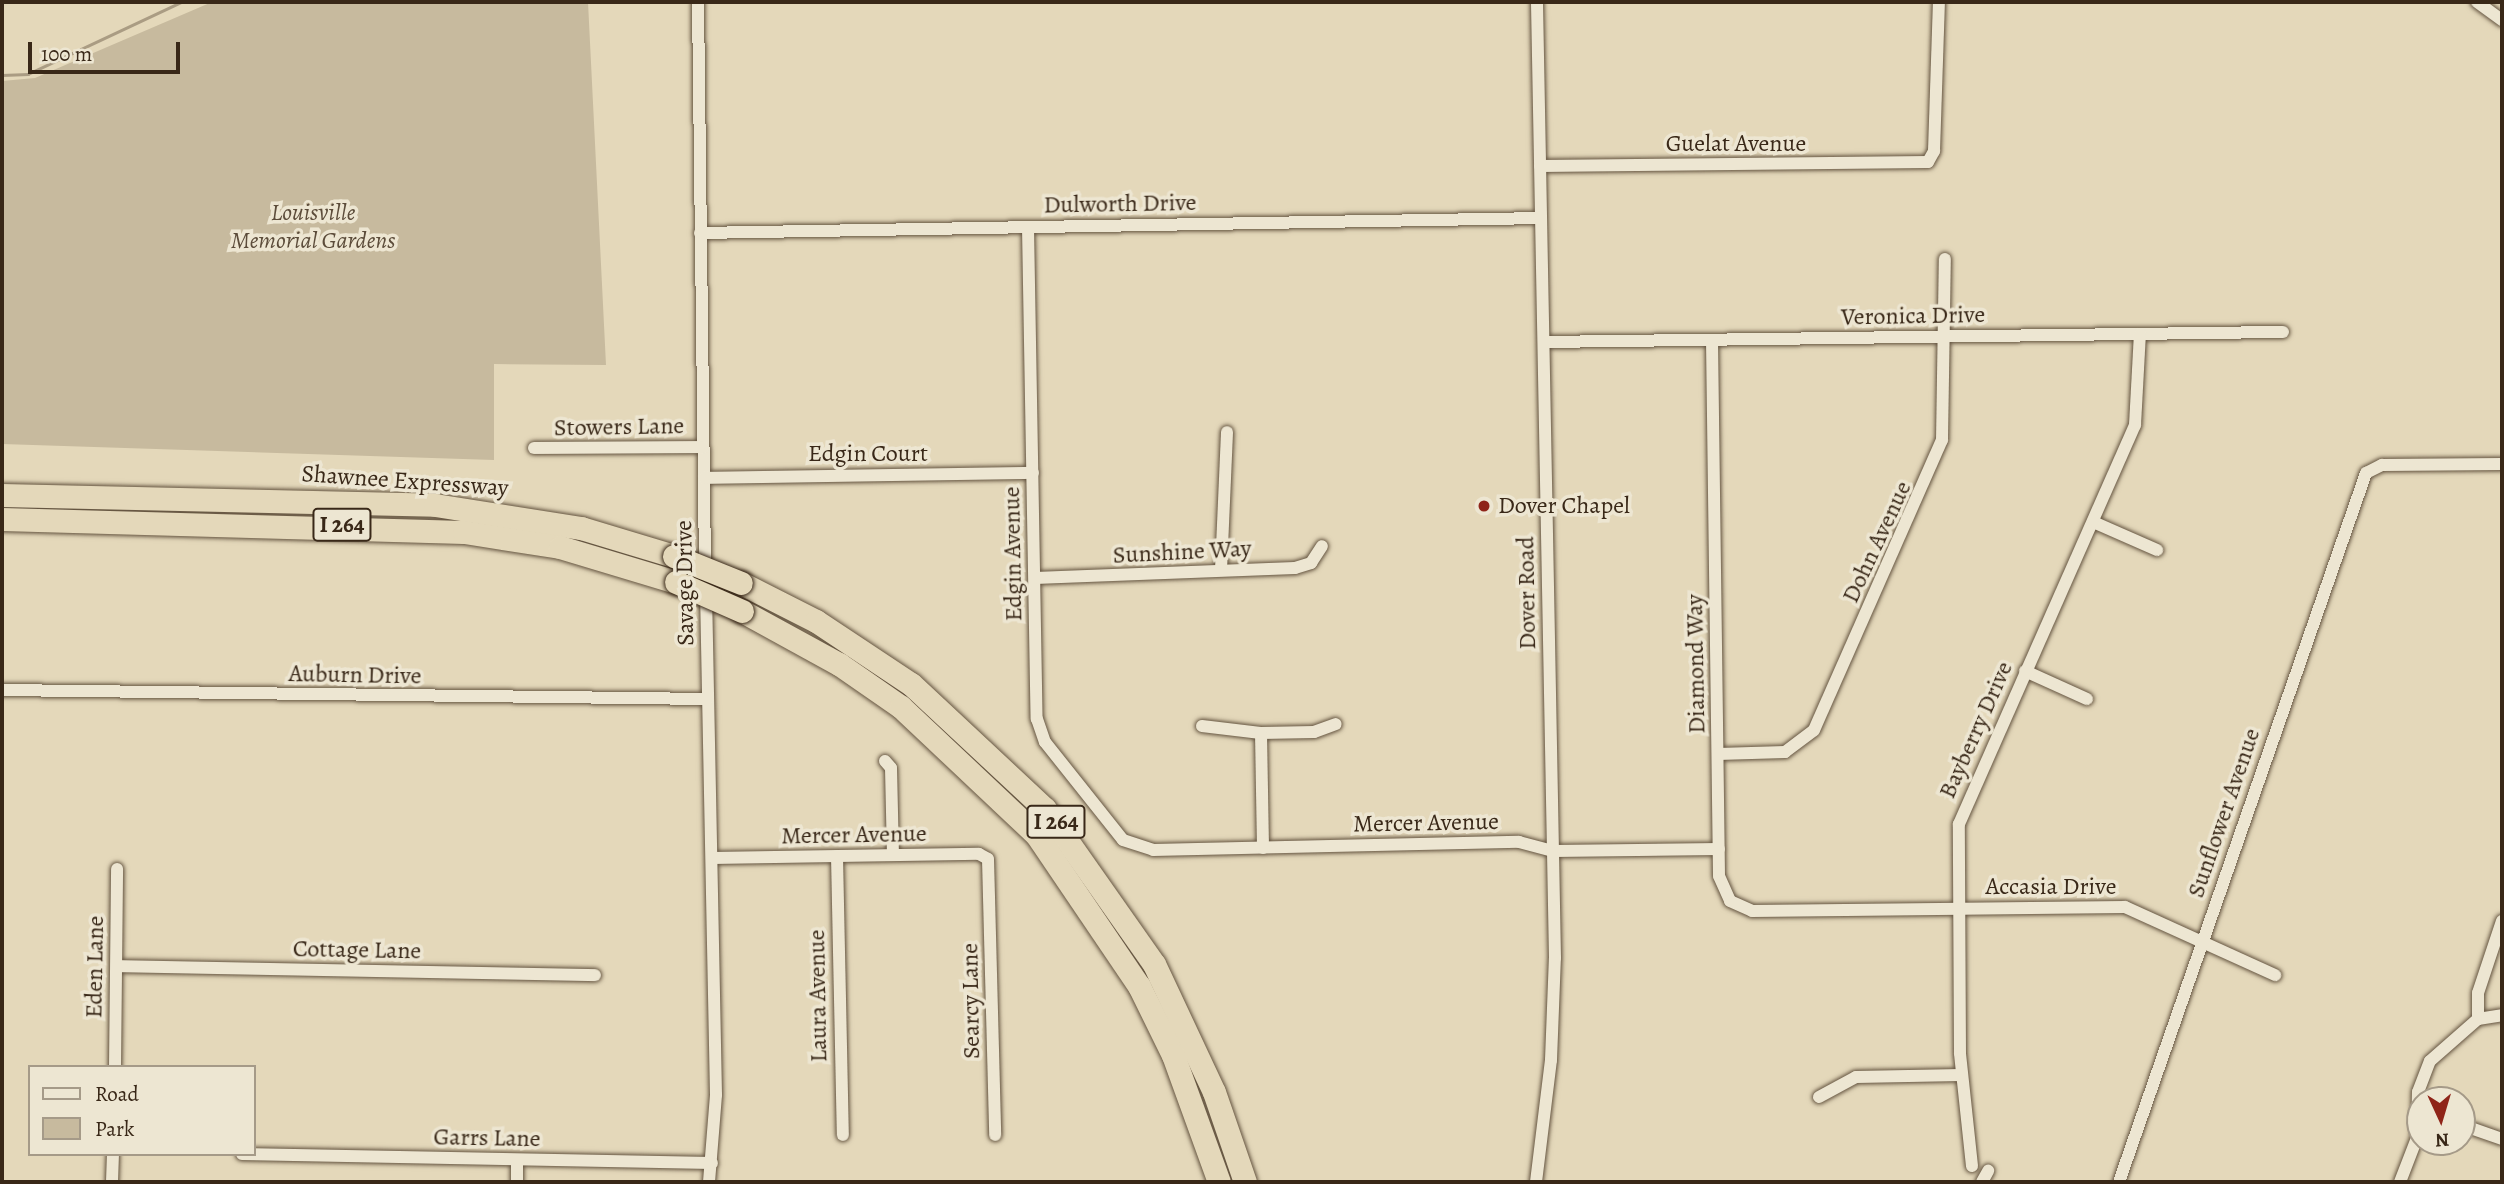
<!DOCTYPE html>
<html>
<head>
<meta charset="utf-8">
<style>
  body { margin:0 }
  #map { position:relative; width:2504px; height:1184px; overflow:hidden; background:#e4d8ba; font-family:Alegreya,serif }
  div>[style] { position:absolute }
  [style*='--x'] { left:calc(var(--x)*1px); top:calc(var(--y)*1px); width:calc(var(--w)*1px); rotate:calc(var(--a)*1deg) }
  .green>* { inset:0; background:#c7ba9e }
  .stream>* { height:2.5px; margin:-1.25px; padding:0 1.25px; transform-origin:1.25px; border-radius:1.25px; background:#aa9c83 }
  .roads { filter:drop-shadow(0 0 2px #645440) drop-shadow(0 0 2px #645440) }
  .street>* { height:12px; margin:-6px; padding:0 6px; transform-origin:6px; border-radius:6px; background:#ede6d2 }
  .highway>* { height:23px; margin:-11.5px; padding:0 11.5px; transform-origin:11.5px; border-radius:11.5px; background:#e4d8ba }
  .bridges { filter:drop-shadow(0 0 2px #392818) drop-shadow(0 0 2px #392818) }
  .highway-bridge>* { height:23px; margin:-11.5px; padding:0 11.5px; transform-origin:11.5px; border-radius:11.5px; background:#e4d8ba }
  .dots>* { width:19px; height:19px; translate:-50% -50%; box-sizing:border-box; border:4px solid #ede6d2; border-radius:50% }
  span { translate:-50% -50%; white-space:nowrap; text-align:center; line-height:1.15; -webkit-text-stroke:7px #ede6d2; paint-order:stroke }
  .shield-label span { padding:2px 5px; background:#ede6d2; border:2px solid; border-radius:5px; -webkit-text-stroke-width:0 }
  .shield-label { font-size:23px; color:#392818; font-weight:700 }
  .street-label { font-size:24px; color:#392818 }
  .park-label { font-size:24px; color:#5c4c3a; font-style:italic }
  .poi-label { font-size:24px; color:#392818 }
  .left { translate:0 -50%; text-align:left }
  .frame { position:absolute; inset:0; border:4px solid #392818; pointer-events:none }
  .legend { position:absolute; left:28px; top:1065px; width:228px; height:91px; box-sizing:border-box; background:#ede6d2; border:2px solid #a59a88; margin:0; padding:9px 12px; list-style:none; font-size:21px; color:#392818 }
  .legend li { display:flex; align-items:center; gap:14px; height:35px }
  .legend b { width:35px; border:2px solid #a59a88 }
  .north { position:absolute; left:2406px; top:1086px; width:70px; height:70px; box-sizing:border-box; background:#ede6d2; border:2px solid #a59a88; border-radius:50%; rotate:176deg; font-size:19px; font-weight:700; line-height:28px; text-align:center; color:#392818 }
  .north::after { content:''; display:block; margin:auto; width:24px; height:32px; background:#8f2418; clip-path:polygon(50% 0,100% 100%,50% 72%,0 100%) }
  .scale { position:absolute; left:28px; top:42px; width:152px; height:32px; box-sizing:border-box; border:4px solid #392818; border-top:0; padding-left:9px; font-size:21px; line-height:24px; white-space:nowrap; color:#392818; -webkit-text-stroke:5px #ede6d2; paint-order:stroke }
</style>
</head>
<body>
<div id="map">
  <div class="green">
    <i style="clip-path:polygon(212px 2px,588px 2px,606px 365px,494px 364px,494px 460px,2px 444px,2px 81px,35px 78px)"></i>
  </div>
  <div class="stream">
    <i style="--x:2;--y:75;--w:26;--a:-2"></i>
    <i style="--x:28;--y:74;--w:169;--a:-25.2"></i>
  </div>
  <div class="roads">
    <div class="street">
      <i style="--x:698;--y:2;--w:568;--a:89.29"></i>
      <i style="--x:2477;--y:2;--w:31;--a:36"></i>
      <i style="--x:1540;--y:166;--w:388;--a:-0.6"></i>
      <i style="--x:1928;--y:162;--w:13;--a:-61"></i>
      <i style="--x:1934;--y:151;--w:149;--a:-88.1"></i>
      <i style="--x:1028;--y:227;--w:492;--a:89"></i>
      <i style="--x:1037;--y:719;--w:24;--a:71"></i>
      <i style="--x:1045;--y:742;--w:125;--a:51.5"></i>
      <i style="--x:1123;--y:840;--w:32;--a:18"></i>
      <i style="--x:1153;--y:850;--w:366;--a:-1.3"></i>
      <i style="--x:1519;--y:842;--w:35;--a:15"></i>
      <i style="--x:1553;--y:851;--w:166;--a:-0.7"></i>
      <i style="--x:700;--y:233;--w:841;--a:-1.02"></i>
      <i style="--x:1712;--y:340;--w:536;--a:89.25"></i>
      <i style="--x:1719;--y:876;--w:27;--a:66"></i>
      <i style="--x:1730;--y:901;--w:24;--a:24"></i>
      <i style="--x:1752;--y:911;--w:373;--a:-0.6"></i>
      <i style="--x:2125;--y:907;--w:165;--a:24.4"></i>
      <i style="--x:1544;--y:342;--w:739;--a:-0.78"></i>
      <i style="--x:534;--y:448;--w:169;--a:-0.3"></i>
      <i style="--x:704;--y:478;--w:329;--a:-0.9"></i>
      <i style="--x:2093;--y:522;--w:70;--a:23.6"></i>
      <i style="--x:1221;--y:570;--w:138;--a:-87.5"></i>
      <i style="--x:1035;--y:578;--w:260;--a:-2.2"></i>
      <i style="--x:1295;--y:568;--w:17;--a:-17"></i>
      <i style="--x:1311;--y:563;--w:20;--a:-57"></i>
      <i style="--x:706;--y:592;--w:503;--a:88.86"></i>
      <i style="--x:716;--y:1095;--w:87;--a:94.6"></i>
      <i style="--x:2025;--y:671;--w:68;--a:24.3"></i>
      <i style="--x:2;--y:690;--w:706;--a:0.73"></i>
      <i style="--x:1202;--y:726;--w:59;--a:6.8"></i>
      <i style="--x:1261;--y:733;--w:53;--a:-1.1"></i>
      <i style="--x:1314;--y:732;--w:23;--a:-20"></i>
      <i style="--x:1261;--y:733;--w:115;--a:89"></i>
      <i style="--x:1718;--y:754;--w:67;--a:-1.7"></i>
      <i style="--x:1785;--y:752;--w:36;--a:-37"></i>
      <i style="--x:1814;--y:730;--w:317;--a:-66.2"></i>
      <i style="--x:1942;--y:440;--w:181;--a:-89.1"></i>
      <i style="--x:885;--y:761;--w:9;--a:49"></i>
      <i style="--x:891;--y:768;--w:87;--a:88.7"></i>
      <i style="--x:837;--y:856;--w:279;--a:88.8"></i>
      <i style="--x:712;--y:858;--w:267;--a:-0.9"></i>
      <i style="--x:979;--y:854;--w:10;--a:29"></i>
      <i style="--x:988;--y:859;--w:276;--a:88.5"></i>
      <i style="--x:117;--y:966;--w:478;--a:1.1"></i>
      <i style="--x:2478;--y:1019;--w:26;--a:-90"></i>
      <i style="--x:2478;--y:993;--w:76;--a:-71.6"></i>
      <i style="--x:115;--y:1067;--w:198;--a:-89.4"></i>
      <i style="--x:1819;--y:1097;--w:42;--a:-28.4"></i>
      <i style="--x:1856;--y:1077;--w:105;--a:-1.1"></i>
      <i style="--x:2462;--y:1125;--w:42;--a:19.3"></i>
      <i style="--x:242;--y:1154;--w:470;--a:1.1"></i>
      <i style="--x:1972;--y:1166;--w:114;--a:-96.1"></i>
      <i style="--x:1960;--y:1053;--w:229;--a:-90.3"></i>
      <i style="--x:1959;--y:824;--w:436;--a:-66.2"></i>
      <i style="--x:2135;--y:425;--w:91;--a:-86.9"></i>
      <i style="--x:112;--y:1182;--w:28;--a:-88"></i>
      <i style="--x:517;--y:1182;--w:22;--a:-90"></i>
      <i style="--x:1536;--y:1182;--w:123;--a:-83"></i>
      <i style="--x:1551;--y:1060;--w:102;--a:-87.8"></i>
      <i style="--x:1555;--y:958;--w:956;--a:-91.08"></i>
      <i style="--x:1982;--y:1182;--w:13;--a:-61"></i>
      <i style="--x:2119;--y:1182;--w:751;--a:-70.79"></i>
      <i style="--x:2366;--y:473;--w:18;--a:-27"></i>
      <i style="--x:2382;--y:465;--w:120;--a:-0.5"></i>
      <i style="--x:2400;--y:1182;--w:47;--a:-68.9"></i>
      <i style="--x:2417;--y:1138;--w:46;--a:-88.8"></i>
      <i style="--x:2418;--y:1092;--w:33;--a:-69"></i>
      <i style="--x:2430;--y:1061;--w:64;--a:-41.2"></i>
      <i style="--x:2478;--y:1019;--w:24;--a:-9"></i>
    </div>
    <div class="highway">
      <i style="--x:2;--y:495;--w:433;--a:1.3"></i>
      <i style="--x:435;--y:505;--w:148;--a:9"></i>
      <i style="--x:581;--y:528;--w:97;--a:16.8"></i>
      <i style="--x:2;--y:519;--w:462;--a:1.6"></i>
      <i style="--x:464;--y:532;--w:97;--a:8.9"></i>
      <i style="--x:560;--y:547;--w:121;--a:16.8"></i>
      <i style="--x:741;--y:583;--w:84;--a:26.9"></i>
      <i style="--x:816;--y:621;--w:114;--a:33.6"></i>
      <i style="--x:911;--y:684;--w:183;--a:43"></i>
      <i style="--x:1045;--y:809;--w:189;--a:54.9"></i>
      <i style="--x:1154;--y:964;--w:141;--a:64.9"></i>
      <i style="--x:1214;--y:1092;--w:95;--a:71"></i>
      <i style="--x:742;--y:611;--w:111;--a:28.7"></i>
      <i style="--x:839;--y:664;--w:75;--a:34.7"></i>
      <i style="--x:901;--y:707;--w:185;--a:43.3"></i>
      <i style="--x:1036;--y:834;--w:184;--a:55.9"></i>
      <i style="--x:1139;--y:986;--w:77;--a:63.8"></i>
      <i style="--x:1173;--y:1055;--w:135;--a:70.1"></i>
    </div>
  </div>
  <div class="bridges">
    <div class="highway-bridge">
      <i style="--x:674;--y:556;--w:72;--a:21.9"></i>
      <i style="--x:676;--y:582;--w:72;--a:23.7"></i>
    </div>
  </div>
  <div class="dots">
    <i style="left:1484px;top:506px;background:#8f2418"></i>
  </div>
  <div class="shield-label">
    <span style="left:342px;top:525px">I 264</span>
    <span style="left:1056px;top:822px">I 264</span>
  </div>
  <div class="street-label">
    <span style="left:1736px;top:144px">Guelat Avenue</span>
    <span style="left:1120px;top:204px;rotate:-1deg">Dulworth Drive</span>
    <span style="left:1913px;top:316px;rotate:-1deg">Veronica Drive</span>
    <span style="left:619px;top:427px;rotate:-1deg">Stowers Lane</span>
    <span style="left:868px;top:454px">Edgin Court</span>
    <span style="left:405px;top:481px;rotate:4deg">Shawnee Expressway</span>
    <span style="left:1877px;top:542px;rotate:-65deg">Dohn Avenue</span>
    <span style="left:1182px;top:552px;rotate:-3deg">Sunshine Way</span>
    <span style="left:1013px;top:554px;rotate:-91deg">Edgin Avenue</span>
    <span style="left:685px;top:583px;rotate:-91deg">Savage Drive</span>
    <span style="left:1527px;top:593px;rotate:-91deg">Dover Road</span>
    <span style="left:1696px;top:664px;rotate:-91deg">Diamond Way</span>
    <span style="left:355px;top:675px;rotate:1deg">Auburn Drive</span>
    <span style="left:1976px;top:730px;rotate:-66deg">Bayberry Drive</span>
    <span style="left:2224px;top:813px;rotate:-71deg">Sunflower Avenue</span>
    <span style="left:1426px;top:823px;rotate:-1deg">Mercer Avenue</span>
    <span style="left:854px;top:835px;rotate:-1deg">Mercer Avenue</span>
    <span style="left:2051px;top:887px">Accasia Drive</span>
    <span style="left:357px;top:950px;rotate:1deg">Cottage Lane</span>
    <span style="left:95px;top:967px;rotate:-89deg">Eden Lane</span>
    <span style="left:818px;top:996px;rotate:-91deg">Laura Avenue</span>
    <span style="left:971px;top:1001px;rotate:-91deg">Searcy Lane</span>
    <span style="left:487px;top:1138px;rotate:1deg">Garrs Lane</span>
  </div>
  <div class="park-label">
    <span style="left:313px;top:227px">Louisville<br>Memorial Gardens</span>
  </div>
  <div class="poi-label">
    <span class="left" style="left:1498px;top:506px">Dover Chapel</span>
  </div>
  <div class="frame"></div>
  <ul class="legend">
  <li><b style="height:9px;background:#ede6d2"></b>Road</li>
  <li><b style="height:19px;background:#c7ba9e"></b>Park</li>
  </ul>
  <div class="north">N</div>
  <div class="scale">100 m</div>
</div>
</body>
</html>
